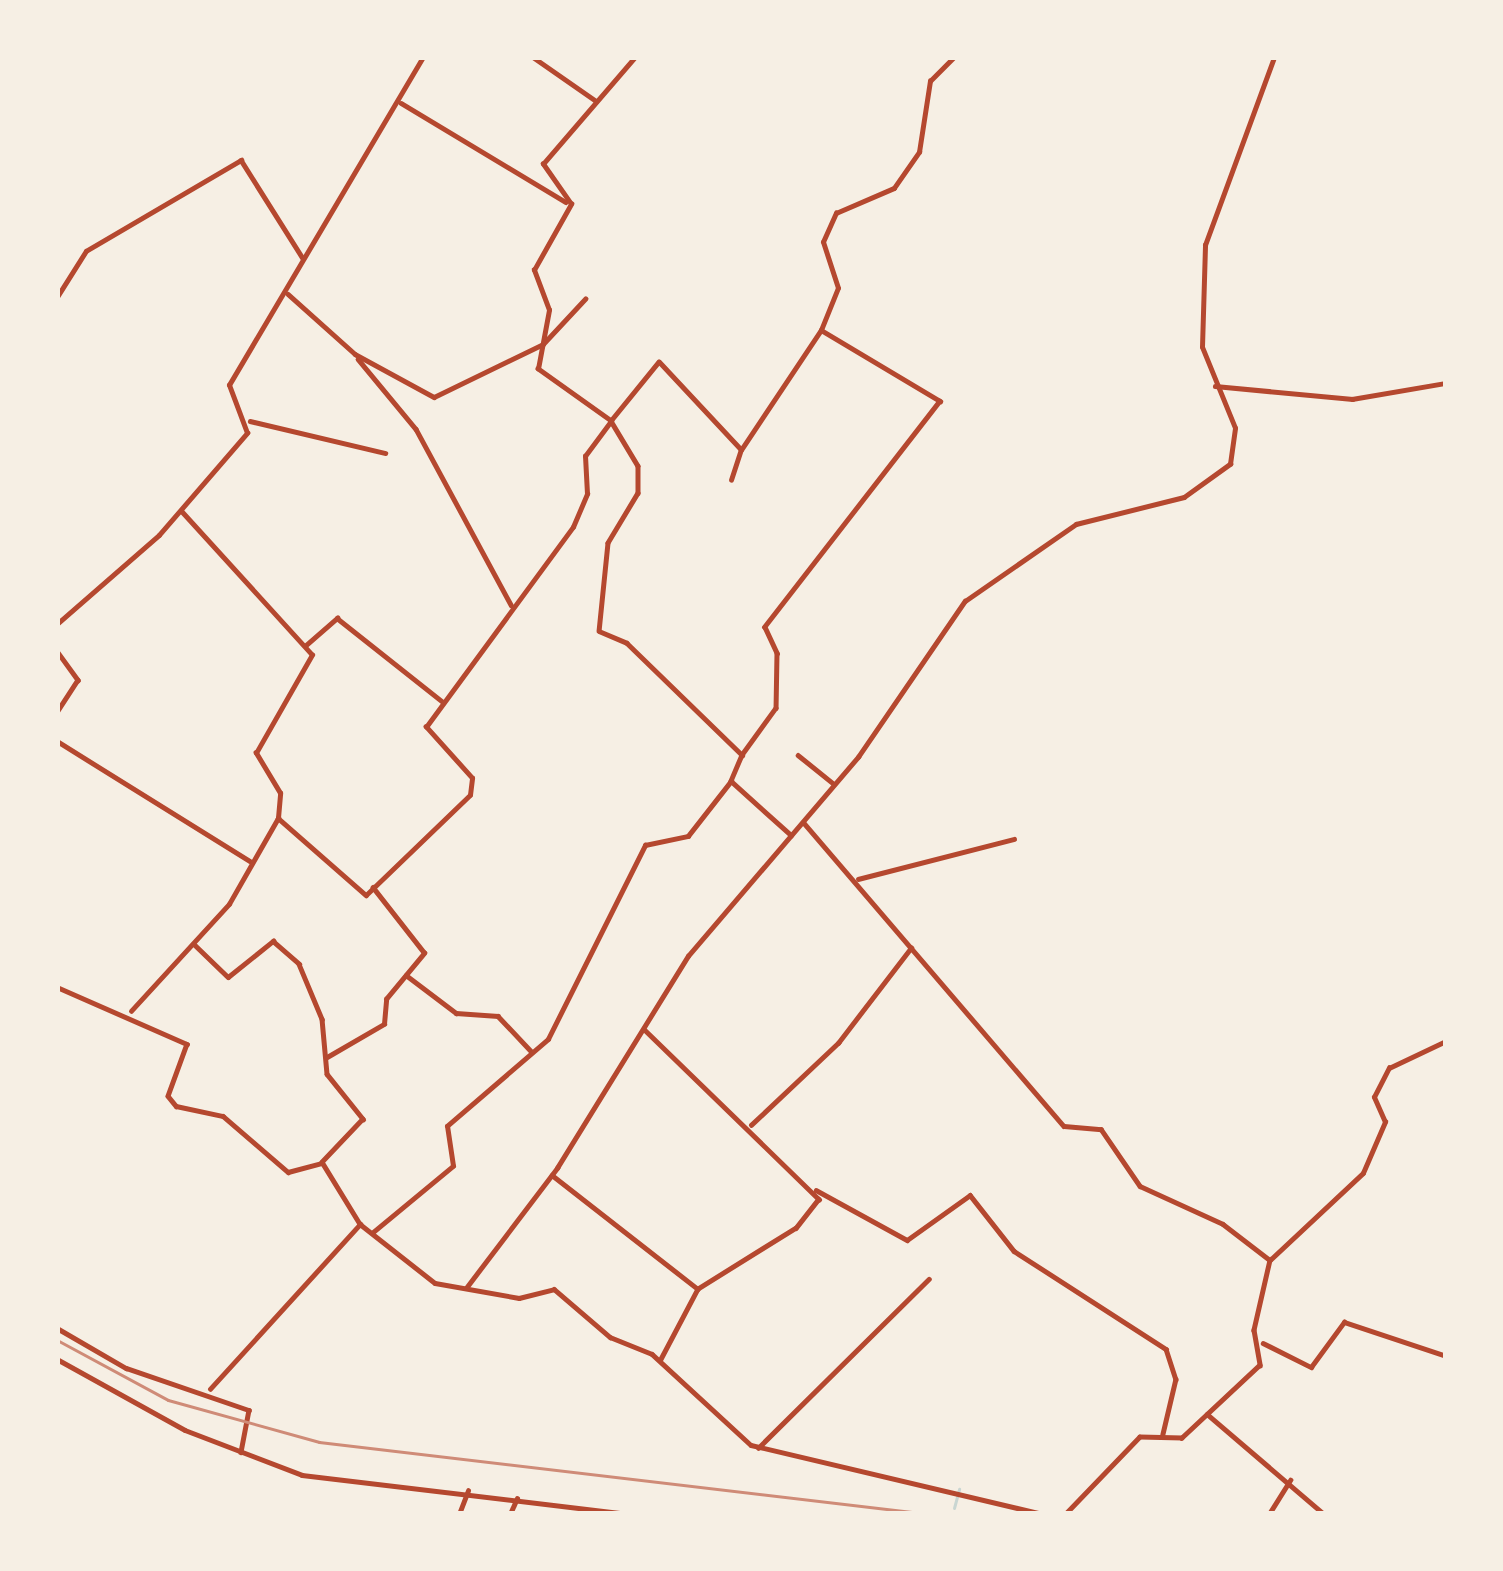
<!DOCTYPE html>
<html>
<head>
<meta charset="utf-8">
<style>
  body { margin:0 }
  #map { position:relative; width:1503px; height:1571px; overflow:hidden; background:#f6efe4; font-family:"DM Sans",sans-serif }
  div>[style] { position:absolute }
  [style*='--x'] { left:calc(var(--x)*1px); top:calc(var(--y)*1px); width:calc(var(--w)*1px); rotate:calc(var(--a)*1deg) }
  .stream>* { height:3px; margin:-1.5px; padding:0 1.5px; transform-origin:1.5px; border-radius:1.5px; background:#c9d6d2 }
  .minor>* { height:4.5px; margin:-2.25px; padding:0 2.25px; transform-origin:2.25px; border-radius:2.25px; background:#b5482f }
  .rail>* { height:3px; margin:-1.5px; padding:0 1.5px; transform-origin:1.5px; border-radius:1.5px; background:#cf8b77 }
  span { translate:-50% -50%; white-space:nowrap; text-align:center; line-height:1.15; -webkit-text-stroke:9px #f6efe4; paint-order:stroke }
  .frame { position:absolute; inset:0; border:60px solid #f6efe4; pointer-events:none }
</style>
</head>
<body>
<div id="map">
  <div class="stream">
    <i style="--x:954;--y:1508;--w:20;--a:-75"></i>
  </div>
  <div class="minor">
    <i style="--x:533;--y:57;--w:77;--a:34.9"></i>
    <i style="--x:401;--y:103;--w:192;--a:31"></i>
    <i style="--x:288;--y:294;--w:90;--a:41.8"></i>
    <i style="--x:355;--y:354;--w:90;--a:28.6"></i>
    <i style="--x:434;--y:397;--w:121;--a:-25.9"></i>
    <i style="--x:543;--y:344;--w:62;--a:-47"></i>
    <i style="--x:57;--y:297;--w:54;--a:-57.8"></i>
    <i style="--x:86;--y:251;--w:180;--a:-30.4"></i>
    <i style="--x:241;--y:160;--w:115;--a:57.8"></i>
    <i style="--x:821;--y:330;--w:45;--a:-68"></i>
    <i style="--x:838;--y:288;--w:48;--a:-108.1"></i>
    <i style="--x:823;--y:242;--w:32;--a:-66"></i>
    <i style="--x:836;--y:213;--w:63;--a:-23.3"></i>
    <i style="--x:894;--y:188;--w:44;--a:-55.2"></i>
    <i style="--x:919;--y:152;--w:72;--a:-81.2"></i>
    <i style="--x:930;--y:81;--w:34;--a:-45"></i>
    <i style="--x:358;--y:359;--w:91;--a:50.4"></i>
    <i style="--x:416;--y:429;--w:200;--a:61.6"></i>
    <i style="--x:1215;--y:386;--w:138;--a:5.4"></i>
    <i style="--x:1352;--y:399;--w:95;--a:-9.7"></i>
    <i style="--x:250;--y:421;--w:139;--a:13.3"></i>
    <i style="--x:741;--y:450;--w:144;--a:-56.3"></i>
    <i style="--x:821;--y:330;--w:139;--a:30.8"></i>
    <i style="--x:940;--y:401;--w:286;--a:127.8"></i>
    <i style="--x:765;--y:627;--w:29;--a:65"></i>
    <i style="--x:777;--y:653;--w:55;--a:91"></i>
    <i style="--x:776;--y:708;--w:58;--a:125.9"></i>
    <i style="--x:731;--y:480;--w:32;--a:-72"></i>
    <i style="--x:741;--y:450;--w:120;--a:-133"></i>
    <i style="--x:659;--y:362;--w:76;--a:129.1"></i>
    <i style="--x:611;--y:421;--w:52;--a:59"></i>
    <i style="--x:638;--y:466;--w:27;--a:90"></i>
    <i style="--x:638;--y:493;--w:58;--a:121"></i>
    <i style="--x:608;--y:543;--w:88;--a:95.8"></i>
    <i style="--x:599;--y:631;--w:30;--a:23"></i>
    <i style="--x:627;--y:643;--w:161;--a:44.2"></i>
    <i style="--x:742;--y:755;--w:28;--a:113"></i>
    <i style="--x:57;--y:624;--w:135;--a:-41.1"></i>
    <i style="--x:159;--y:535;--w:135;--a:-49.2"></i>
    <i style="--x:247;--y:433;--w:51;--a:-110.6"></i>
    <i style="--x:229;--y:385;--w:381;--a:-59.4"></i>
    <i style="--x:305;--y:646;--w:43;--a:-41.2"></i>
    <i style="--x:337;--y:618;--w:135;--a:38.4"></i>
    <i style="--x:57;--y:651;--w:36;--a:54"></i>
    <i style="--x:78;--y:680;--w:38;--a:123"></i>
    <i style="--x:57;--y:741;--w:227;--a:31.9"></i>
    <i style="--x:798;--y:755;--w:46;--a:38.9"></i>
    <i style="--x:278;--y:818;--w:117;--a:41.2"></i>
    <i style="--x:366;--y:895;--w:144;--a:-43.9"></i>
    <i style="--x:470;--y:795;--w:17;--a:-83"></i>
    <i style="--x:472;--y:778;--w:69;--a:-132"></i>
    <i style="--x:426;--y:727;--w:248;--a:-53.7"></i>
    <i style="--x:573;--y:527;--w:36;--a:-67"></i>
    <i style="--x:587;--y:494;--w:38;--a:-93"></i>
    <i style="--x:585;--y:456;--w:44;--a:-53.4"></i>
    <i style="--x:611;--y:421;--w:90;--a:-144.5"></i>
    <i style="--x:538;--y:369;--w:60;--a:-79.4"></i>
    <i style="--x:549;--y:310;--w:43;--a:-110.6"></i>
    <i style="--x:534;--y:270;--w:76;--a:-60.7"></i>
    <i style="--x:571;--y:204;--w:49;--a:-125"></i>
    <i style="--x:543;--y:164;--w:141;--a:-49.3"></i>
    <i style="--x:804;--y:823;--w:399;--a:49.4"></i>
    <i style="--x:1064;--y:1126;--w:37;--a:5"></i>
    <i style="--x:1101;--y:1129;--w:69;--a:55.6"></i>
    <i style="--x:1140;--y:1186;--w:91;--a:24.6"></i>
    <i style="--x:1223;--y:1224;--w:59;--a:37.5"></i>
    <i style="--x:1270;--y:1260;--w:72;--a:102.9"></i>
    <i style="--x:1254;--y:1330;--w:36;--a:80"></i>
    <i style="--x:1260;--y:1365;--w:107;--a:136.9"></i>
    <i style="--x:1182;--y:1438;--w:42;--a:-178.6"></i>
    <i style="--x:1140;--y:1437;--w:107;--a:133.9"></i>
    <i style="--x:858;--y:879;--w:161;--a:-14.4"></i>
    <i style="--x:195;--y:945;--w:46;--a:44.1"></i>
    <i style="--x:228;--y:977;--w:58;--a:-38.7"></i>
    <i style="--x:273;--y:941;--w:35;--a:41"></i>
    <i style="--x:299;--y:964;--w:60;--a:67.3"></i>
    <i style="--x:322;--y:1019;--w:55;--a:84.8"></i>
    <i style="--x:327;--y:1074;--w:58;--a:51.3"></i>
    <i style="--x:363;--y:1119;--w:59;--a:133.6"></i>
    <i style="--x:322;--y:1162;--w:73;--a:58.5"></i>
    <i style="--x:406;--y:975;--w:63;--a:37.2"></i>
    <i style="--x:456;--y:1013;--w:42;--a:4.1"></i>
    <i style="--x:498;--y:1016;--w:48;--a:46.7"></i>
    <i style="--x:57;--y:987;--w:142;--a:23.7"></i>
    <i style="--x:187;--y:1044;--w:55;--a:110.1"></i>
    <i style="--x:168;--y:1096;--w:13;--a:51"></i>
    <i style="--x:176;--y:1106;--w:48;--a:12"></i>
    <i style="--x:223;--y:1116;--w:86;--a:40.7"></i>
    <i style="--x:288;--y:1172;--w:35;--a:-15"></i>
    <i style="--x:131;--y:1011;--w:145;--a:-47.5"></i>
    <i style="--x:229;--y:904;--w:99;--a:-60.3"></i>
    <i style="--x:278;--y:818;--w:25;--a:-85"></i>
    <i style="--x:280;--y:793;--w:47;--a:-121"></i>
    <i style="--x:256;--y:753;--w:113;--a:-60.3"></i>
    <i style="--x:312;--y:655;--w:193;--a:-132.3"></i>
    <i style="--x:645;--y:1030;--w:243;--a:44.2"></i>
    <i style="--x:819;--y:1199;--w:37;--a:128"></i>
    <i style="--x:796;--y:1228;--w:115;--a:148.1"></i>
    <i style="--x:698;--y:1289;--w:81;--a:117.8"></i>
    <i style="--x:327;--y:1057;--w:66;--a:-30.1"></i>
    <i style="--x:384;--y:1024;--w:25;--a:-85"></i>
    <i style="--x:386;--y:999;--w:60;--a:-50.4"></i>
    <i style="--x:424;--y:953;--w:83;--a:-128.1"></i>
    <i style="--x:751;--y:1125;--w:120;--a:-43.3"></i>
    <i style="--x:838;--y:1043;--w:120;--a:-52.5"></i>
    <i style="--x:552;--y:1175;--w:185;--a:38"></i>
    <i style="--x:816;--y:1190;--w:104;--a:28.8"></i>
    <i style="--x:907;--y:1240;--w:77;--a:-35.5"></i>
    <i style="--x:970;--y:1195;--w:71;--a:51.8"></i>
    <i style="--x:1014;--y:1251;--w:181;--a:32.8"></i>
    <i style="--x:1166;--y:1349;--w:32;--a:72"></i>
    <i style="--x:1176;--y:1379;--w:57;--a:103.3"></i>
    <i style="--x:372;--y:1233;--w:105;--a:-39.6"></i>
    <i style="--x:453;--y:1166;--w:40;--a:-98.5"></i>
    <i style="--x:447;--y:1126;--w:133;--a:-40.7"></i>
    <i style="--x:548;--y:1039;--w:217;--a:-63.4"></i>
    <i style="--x:645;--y:845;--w:44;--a:-11.8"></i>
    <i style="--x:688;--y:836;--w:70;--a:-52"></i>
    <i style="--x:731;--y:781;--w:81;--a:42"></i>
    <i style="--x:1270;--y:1260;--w:127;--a:-43.1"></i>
    <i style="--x:1363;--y:1173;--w:56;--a:-66.7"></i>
    <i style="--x:1385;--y:1122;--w:27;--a:-114"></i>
    <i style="--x:1374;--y:1097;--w:33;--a:-63"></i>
    <i style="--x:1389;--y:1068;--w:63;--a:-25.3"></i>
    <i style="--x:466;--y:1288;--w:151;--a:-52.8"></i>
    <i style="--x:557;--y:1168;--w:249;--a:-58.3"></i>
    <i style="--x:688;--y:956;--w:262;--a:-49.5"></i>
    <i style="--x:858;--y:757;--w:189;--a:-55.6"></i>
    <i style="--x:965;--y:601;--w:135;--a:-34.7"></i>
    <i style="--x:1076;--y:524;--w:111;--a:-14"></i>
    <i style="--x:1184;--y:497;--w:57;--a:-35.7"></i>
    <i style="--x:1230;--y:464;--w:36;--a:-82"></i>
    <i style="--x:1235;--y:428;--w:87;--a:-112.2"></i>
    <i style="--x:1202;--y:347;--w:102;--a:-88.3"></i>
    <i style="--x:1205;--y:245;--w:200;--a:-69.8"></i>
    <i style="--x:57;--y:1328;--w:80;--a:30.1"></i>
    <i style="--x:126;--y:1368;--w:130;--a:18.9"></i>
    <i style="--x:249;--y:1410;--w:43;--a:100.8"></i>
    <i style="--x:1263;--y:1343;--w:54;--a:26.6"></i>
    <i style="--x:1311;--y:1367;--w:56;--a:-53.7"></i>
    <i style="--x:1344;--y:1322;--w:108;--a:18.4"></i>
    <i style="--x:57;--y:1359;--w:146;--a:29"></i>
    <i style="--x:185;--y:1430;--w:125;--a:21"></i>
    <i style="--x:302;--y:1475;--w:328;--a:6.8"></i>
    <i style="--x:210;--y:1389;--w:223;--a:-47.7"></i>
    <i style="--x:360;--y:1224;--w:95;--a:38.2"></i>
    <i style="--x:435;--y:1283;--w:85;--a:10.1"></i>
    <i style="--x:519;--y:1298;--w:36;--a:-14"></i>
    <i style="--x:554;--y:1289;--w:74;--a:40.6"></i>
    <i style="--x:610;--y:1337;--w:45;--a:22"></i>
    <i style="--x:652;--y:1354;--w:134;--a:42.6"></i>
    <i style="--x:751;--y:1445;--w:299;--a:13.3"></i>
    <i style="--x:1207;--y:1414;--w:154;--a:40.5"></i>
    <i style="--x:758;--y:1448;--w:240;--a:-44.7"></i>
    <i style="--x:459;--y:1514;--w:25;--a:-69"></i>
    <i style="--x:510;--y:1514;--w:17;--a:-66"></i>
    <i style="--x:1269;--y:1514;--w:40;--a:-58"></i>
  </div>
  <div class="rail">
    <i style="--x:57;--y:1340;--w:126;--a:28.4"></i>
    <i style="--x:168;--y:1400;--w:157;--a:15.5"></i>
    <i style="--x:319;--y:1442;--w:614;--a:6.73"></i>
  </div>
  <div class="frame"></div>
</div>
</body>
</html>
